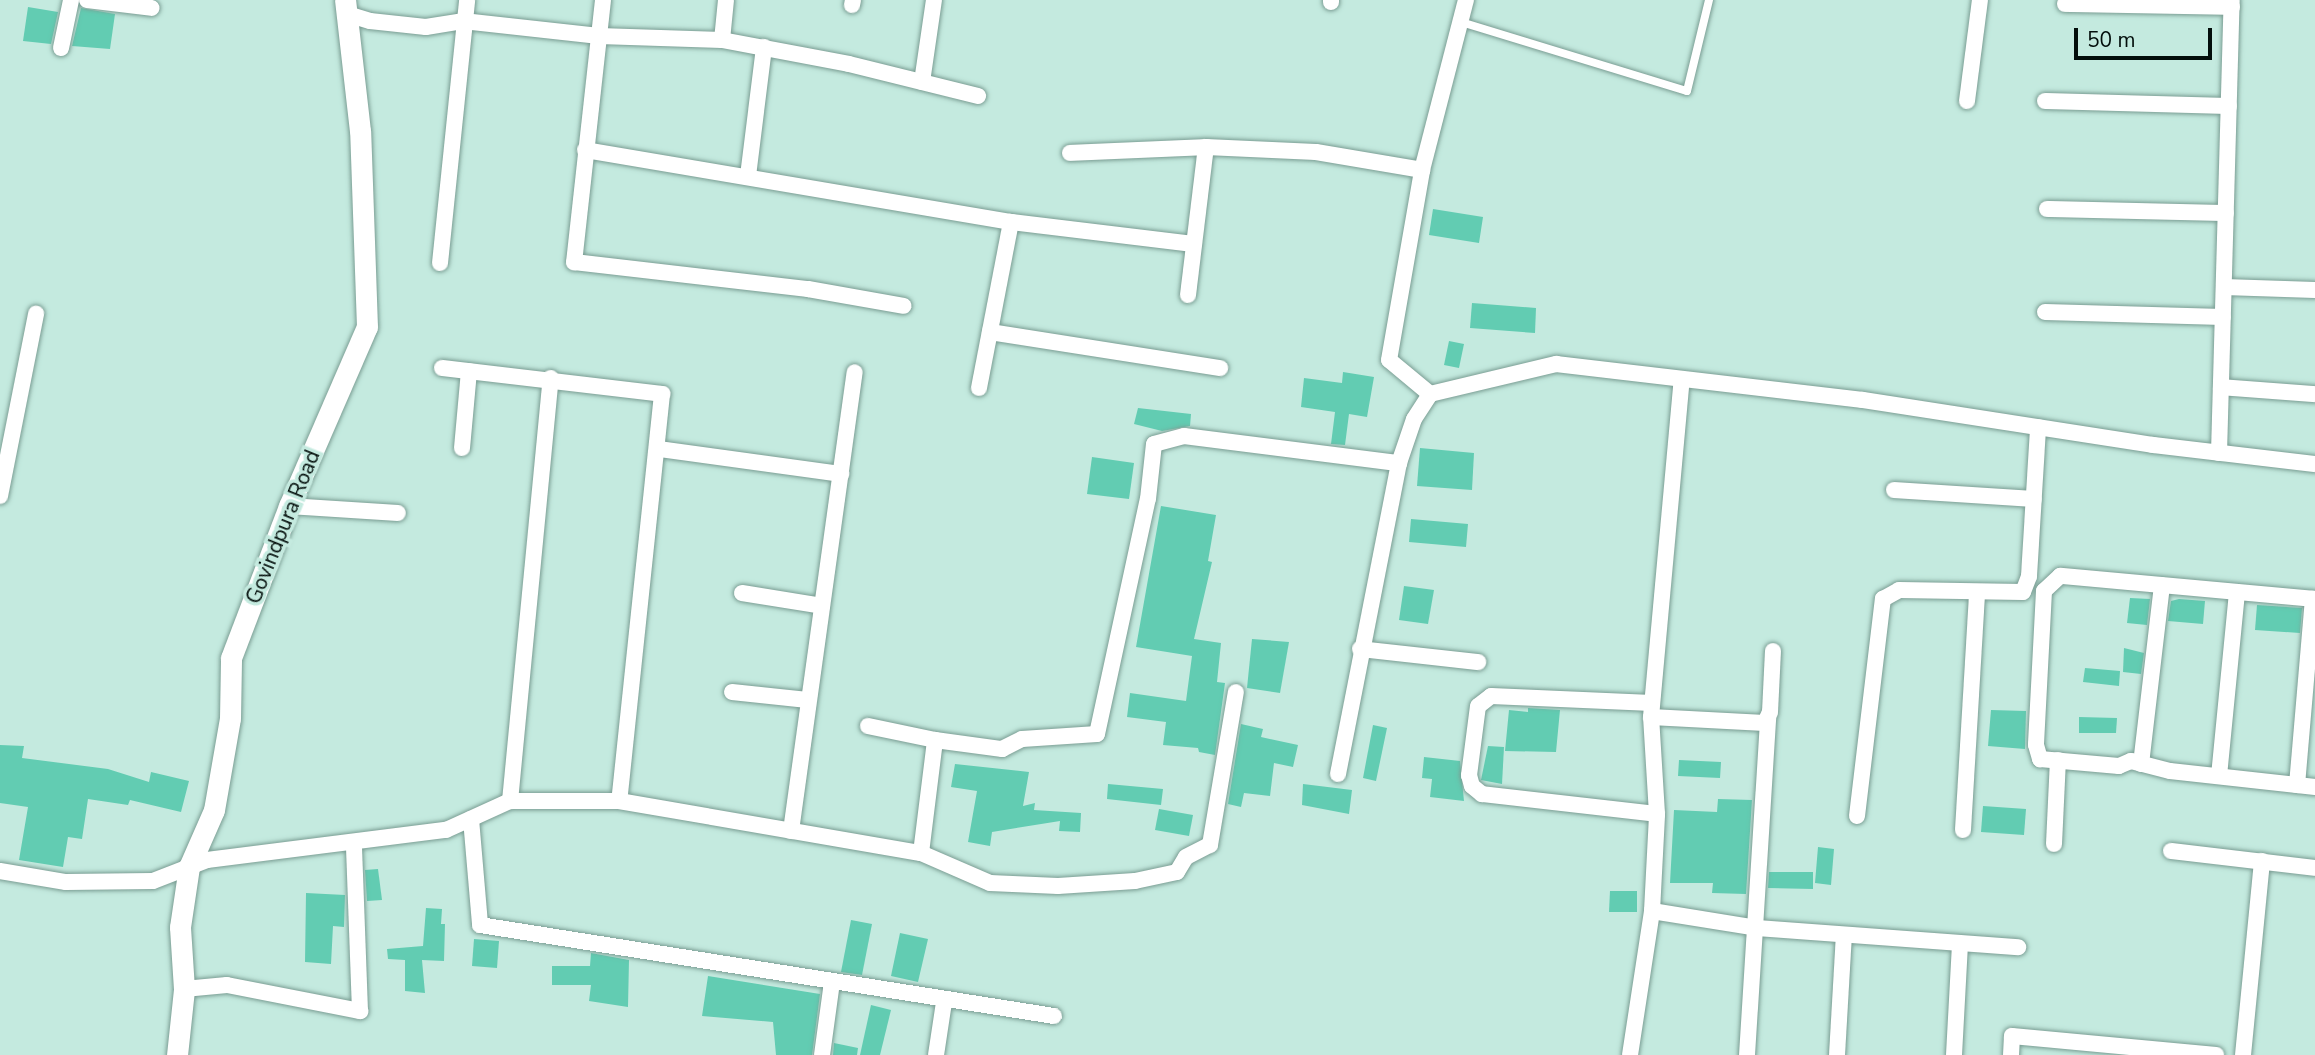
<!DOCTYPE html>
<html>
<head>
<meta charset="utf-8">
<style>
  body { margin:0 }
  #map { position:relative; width:2315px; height:1055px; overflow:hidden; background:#c4eadf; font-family:"Nunito Sans",sans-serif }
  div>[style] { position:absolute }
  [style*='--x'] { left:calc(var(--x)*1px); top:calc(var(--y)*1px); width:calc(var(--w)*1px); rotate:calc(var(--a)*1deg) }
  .building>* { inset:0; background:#62ccb2 }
  .roads { filter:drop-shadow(0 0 2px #7a9d93) drop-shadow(0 0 2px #7a9d93) }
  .service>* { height:8px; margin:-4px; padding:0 4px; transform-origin:4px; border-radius:4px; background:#fff }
  .minor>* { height:16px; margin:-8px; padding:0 8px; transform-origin:8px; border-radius:8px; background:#fff }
  .tertiary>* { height:21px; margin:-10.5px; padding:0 10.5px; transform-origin:10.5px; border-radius:10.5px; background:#fff }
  span { translate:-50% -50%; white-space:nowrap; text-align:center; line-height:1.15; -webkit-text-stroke:7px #c4eadf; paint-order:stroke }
  .street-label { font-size:21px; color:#030e0b }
  .scale { position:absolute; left:2074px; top:28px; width:138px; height:32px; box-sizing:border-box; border:4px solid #030e0b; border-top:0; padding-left:9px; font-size:21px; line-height:24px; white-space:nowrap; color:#030e0b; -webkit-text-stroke:5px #c4eadf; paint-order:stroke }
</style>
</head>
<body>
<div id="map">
  <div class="building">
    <i style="clip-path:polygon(28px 7px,58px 12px,51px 44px,23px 41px)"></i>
    <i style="clip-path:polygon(81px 8px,115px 14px,110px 49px,72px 46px)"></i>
    <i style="clip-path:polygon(1433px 209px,1483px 217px,1479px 243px,1429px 235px)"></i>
    <i style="clip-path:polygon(1472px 303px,1536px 308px,1535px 333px,1470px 328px)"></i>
    <i style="clip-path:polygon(1449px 341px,1464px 344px,1459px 368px,1444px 365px)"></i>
    <i style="clip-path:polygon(1343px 372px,1374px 377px,1367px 417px,1349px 414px,1345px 445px,1331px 444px,1335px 412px,1301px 407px,1304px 378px,1342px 383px)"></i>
    <i style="clip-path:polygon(1138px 408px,1191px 414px,1190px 426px,1162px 431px,1134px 424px)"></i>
    <i style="clip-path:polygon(1420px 448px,1474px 453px,1472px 490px,1417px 486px)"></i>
    <i style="clip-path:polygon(1092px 457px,1134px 463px,1129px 499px,1087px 494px)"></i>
    <i style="clip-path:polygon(1161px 506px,1216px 515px,1208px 561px,1212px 562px,1194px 639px,1221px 643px,1217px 682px,1225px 683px,1215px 755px,1199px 752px,1198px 748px,1163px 745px,1166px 722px,1127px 717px,1130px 693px,1186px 701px,1192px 656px,1136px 647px)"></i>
    <i style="clip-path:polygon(1411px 519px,1468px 524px,1466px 547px,1409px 542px)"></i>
    <i style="clip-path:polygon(1404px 586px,1434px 590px,1428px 624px,1399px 620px)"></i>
    <i style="clip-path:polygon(2130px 598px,2150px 599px,2147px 625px,2127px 623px)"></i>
    <i style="clip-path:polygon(2179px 599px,2205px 601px,2203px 624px,2168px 621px,2171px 601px)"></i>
    <i style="clip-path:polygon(2257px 605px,2302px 608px,2300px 633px,2255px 630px)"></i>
    <i style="clip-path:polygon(1252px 639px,1289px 642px,1280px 693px,1247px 688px)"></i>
    <i style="clip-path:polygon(2124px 648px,2144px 653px,2141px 674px,2123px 672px)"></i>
    <i style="clip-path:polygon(2085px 668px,2120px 671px,2119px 686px,2083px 682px)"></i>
    <i style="clip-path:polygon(1528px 708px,1560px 710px,1556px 752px,1505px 751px,1509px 710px,1528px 712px)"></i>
    <i style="clip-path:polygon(1991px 710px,2026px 711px,2025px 749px,1988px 746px)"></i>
    <i style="clip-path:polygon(2079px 717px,2117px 718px,2116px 733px,2079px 733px)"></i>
    <i style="clip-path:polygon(1241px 724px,1263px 729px,1261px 737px,1298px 745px,1293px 767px,1274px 763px,1270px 796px,1244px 793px,1241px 807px,1228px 804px)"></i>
    <i style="clip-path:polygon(1373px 725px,1387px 728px,1376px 781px,1363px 778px)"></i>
    <i style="clip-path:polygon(0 745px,24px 746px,22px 758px,108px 769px,149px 782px,151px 772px,189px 781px,181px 812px,130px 800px,128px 805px,88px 799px,82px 839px,68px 837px,63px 867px,19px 860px,28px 807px,0 803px)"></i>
    <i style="clip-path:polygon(1488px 746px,1504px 747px,1502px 784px,1481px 780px)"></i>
    <i style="clip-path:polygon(1424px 757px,1460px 761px,1464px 801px,1430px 797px,1432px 779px,1422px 778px)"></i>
    <i style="clip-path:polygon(1679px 760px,1721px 762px,1720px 778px,1678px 776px)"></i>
    <i style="clip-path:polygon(955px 764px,1029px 772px,1023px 806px,1035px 803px,1034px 810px,1081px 813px,1080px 832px,1059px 831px,1060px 821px,992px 832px,990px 846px,968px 842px,977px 791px,951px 787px)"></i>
    <i style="clip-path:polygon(1108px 784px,1163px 789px,1161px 805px,1107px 799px)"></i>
    <i style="clip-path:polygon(1303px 784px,1352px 790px,1349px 814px,1302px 805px)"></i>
    <i style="clip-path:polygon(1718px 799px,1752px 800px,1746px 894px,1712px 893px,1713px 883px,1670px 883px,1674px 810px,1717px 812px)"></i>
    <i style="clip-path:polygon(1983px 806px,2026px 809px,2024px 835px,1981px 832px)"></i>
    <i style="clip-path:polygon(1159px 809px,1193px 815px,1189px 836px,1155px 830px)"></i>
    <i style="clip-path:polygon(1818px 847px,1834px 849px,1831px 885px,1815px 883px)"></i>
    <i style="clip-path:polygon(378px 869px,382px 900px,367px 901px,365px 870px)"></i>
    <i style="clip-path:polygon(1769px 872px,1813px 872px,1813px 889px,1768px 888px)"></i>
    <i style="clip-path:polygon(1610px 891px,1637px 891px,1637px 912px,1609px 912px)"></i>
    <i style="clip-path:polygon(306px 893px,345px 895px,344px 927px,333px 926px,331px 964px,305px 962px)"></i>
    <i style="clip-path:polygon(426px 908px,442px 909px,441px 924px,445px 924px,444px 961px,422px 960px,425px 993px,405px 991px,405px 960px,388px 959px,387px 949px,423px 946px)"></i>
    <i style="clip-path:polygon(851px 920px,872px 924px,862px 975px,841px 972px)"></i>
    <i style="clip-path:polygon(900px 933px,928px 939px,918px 982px,891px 976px)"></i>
    <i style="clip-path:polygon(474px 939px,499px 941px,497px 968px,472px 966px)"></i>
    <i style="clip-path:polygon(591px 953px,629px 960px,628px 1007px,589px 1001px,591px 985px,552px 985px,552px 966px,590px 966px)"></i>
    <i style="clip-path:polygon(708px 976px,820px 994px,812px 1055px,776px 1055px,773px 1022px,702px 1016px)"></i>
    <i style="clip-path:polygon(871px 1005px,891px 1010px,880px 1055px,860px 1055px)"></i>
    <i style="clip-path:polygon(834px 1043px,858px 1048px,857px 1055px,833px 1055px)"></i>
  </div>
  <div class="roads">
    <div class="service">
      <i style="--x:1461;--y:22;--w:236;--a:17"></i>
      <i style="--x:1687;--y:91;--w:94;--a:-76.4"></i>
    </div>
    <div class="minor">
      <i style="--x:87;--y:0;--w:65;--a:7"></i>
      <i style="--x:603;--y:0;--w:264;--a:96.3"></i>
      <i style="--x:574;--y:262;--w:236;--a:6.6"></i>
      <i style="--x:808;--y:289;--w:97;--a:10"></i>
      <i style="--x:1331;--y:2;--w:2;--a:-90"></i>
      <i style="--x:2065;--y:4;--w:167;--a:1"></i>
      <i style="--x:852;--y:5;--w:5;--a:-79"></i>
      <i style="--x:347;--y:14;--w:24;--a:17"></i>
      <i style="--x:370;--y:21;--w:56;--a:6.1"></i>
      <i style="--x:426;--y:27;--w:37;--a:-9"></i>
      <i style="--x:463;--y:21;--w:137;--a:6.3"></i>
      <i style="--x:599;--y:36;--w:123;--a:1.9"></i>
      <i style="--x:722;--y:40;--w:129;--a:10.7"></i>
      <i style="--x:849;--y:64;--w:133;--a:13.9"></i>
      <i style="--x:722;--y:40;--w:40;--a:-84.3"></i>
      <i style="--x:61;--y:48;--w:49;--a:-78.2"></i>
      <i style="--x:922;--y:82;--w:83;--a:-81.7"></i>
      <i style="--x:1967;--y:101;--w:102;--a:-82.7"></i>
      <i style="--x:2045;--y:101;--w:184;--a:1.6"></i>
      <i style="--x:585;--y:150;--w:432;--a:9.6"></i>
      <i style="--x:1011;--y:222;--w:184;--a:6.9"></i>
      <i style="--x:1070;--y:153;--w:136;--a:-2.5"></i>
      <i style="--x:748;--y:176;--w:130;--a:-82.9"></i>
      <i style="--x:2047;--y:209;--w:179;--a:1.3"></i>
      <i style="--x:440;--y:263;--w:264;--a:-84.1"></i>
      <i style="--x:2224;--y:287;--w:91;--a:1.9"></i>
      <i style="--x:1188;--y:295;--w:149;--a:-83.1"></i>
      <i style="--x:1206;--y:147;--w:110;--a:2.6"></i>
      <i style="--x:1316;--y:152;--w:108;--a:9.6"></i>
      <i style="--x:2045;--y:312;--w:178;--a:1.6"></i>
      <i style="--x:990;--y:332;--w:233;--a:8.9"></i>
      <i style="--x:442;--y:368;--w:222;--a:6.7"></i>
      <i style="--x:662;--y:394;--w:409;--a:96"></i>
      <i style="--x:2221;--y:387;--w:94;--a:4.3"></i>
      <i style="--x:979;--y:388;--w:169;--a:-79.1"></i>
      <i style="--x:1430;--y:394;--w:53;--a:-140.3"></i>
      <i style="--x:1389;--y:360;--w:193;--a:-80.1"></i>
      <i style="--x:1422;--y:170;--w:176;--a:-75.5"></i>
      <i style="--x:462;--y:448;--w:77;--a:-84.8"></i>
      <i style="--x:659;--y:449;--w:184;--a:7.8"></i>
      <i style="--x:2219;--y:453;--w:453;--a:-88.4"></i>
      <i style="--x:1894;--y:490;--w:140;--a:3.7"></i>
      <i style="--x:0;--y:496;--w:186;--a:-78.8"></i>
      <i style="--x:289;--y:506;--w:109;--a:3.7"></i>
      <i style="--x:742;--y:593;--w:81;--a:9.2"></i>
      <i style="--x:2315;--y:599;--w:256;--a:-174.8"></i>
      <i style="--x:2060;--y:576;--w:22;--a:137"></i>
      <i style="--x:2044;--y:591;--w:154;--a:93"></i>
      <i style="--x:2036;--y:745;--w:15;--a:74"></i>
      <i style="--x:2040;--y:759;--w:79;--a:5.1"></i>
      <i style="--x:2119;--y:766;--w:13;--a:-23"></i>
      <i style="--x:2131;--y:761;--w:40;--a:14.4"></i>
      <i style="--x:2170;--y:771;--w:146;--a:6.3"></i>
      <i style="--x:1360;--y:649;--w:119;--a:6.3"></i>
      <i style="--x:732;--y:692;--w:76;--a:6"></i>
      <i style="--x:1652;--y:703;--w:161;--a:-177.5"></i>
      <i style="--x:1491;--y:696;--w:16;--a:142"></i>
      <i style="--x:1478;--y:706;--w:70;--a:97.4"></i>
      <i style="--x:1469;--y:775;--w:11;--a:75"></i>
      <i style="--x:1472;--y:786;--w:13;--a:39"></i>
      <i style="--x:1482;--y:794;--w:176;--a:6.5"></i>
      <i style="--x:1651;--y:717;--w:114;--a:3"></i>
      <i style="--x:1765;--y:723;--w:12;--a:-66"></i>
      <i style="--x:1770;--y:712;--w:61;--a:-87.2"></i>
      <i style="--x:868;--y:726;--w:68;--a:11.8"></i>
      <i style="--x:2141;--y:764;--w:180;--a:-83.3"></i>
      <i style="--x:1338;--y:774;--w:317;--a:-78.9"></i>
      <i style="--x:2219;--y:776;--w:185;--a:-84.4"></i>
      <i style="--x:2297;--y:785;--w:187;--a:-85.1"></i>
      <i style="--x:510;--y:801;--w:425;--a:-84.5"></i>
      <i style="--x:1857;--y:816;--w:219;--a:-83.2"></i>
      <i style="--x:1883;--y:599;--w:18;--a:-29"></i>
      <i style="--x:1899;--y:590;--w:124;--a:0.9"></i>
      <i style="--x:2023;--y:592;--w:17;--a:-69"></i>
      <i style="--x:2029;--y:576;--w:149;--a:-86.5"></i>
      <i style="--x:471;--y:819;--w:106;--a:85.1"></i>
      <i style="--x:480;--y:925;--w:581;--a:9.01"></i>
      <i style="--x:1963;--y:830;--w:237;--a:-86.6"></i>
      <i style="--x:791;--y:831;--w:463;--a:-82.1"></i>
      <i style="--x:2054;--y:844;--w:84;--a:-87.3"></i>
      <i style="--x:2171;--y:851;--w:145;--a:6.7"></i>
      <i style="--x:921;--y:853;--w:75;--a:23.5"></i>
      <i style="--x:990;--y:883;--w:68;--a:2.5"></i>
      <i style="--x:1058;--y:886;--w:77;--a:-3.7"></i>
      <i style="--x:1135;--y:881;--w:43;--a:-12.1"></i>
      <i style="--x:1177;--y:872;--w:17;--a:-59"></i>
      <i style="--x:1186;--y:857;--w:27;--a:-27"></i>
      <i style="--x:1210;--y:845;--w:155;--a:-80.4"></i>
      <i style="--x:0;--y:871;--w:67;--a:9.5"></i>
      <i style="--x:66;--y:882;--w:87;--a:-0.7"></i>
      <i style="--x:153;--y:881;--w:58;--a:-21.3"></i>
      <i style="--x:207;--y:860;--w:241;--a:-7.2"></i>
      <i style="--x:446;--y:830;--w:70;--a:-24.4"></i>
      <i style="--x:510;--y:801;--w:109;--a:0"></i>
      <i style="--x:619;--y:801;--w:306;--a:9.8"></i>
      <i style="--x:921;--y:853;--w:114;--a:-82.9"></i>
      <i style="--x:935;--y:740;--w:68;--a:7.7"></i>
      <i style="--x:1002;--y:749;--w:22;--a:-27"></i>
      <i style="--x:1022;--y:739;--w:75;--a:-3.8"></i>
      <i style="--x:1097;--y:734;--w:240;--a:-77.8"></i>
      <i style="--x:1148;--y:499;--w:55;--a:-83.8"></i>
      <i style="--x:1154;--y:444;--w:31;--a:-15"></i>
      <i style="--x:1184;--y:436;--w:217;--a:7.2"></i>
      <i style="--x:1399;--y:463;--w:46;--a:-71.2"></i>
      <i style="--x:1414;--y:419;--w:30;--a:-57"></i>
      <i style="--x:1430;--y:394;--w:130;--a:-13.4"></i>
      <i style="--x:1556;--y:364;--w:309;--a:6.7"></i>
      <i style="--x:1863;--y:400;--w:293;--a:8.8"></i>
      <i style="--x:2153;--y:445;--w:163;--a:6.7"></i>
      <i style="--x:1652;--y:911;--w:106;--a:9.2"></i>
      <i style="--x:1757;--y:928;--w:262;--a:4.2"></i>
      <i style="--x:184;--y:989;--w:43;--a:-5.3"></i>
      <i style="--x:227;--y:985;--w:136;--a:11.1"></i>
      <i style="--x:360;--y:1011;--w:166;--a:-92.1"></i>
      <i style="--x:822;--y:1055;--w:74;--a:-82.2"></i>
      <i style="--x:936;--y:1055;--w:54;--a:-81.4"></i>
      <i style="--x:1630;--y:1055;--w:146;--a:-81.3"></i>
      <i style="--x:1652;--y:911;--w:97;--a:-87"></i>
      <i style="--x:1657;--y:814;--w:97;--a:-93.5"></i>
      <i style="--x:1651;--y:717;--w:339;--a:-84.8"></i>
      <i style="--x:1747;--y:1055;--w:338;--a:-86.4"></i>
      <i style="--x:1837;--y:1055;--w:120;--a:-86.7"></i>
      <i style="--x:1954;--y:1055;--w:110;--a:-86.9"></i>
      <i style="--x:2011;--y:1055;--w:19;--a:-87"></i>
      <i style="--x:2012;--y:1036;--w:205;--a:5.3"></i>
      <i style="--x:2243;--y:1055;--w:195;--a:-84.4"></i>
    </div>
    <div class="tertiary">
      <i style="--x:177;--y:1055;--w:66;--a:-83.9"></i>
      <i style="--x:184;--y:989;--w:62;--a:-93.7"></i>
      <i style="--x:180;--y:927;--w:61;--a:-81.5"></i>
      <i style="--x:189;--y:867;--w:62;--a:-66.3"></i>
      <i style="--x:214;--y:810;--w:93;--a:-80.1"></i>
      <i style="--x:230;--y:718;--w:60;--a:-89"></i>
      <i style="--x:231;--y:658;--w:163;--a:-69.1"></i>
      <i style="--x:289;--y:506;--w:195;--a:-66.5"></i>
      <i style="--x:367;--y:327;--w:196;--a:-92"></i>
      <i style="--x:360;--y:131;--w:132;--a:-96.5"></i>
    </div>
  </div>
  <div class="street-label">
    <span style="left:283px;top:527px;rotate:-68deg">Govindpura Road</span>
  </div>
  <div class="scale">50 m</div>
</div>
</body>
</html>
